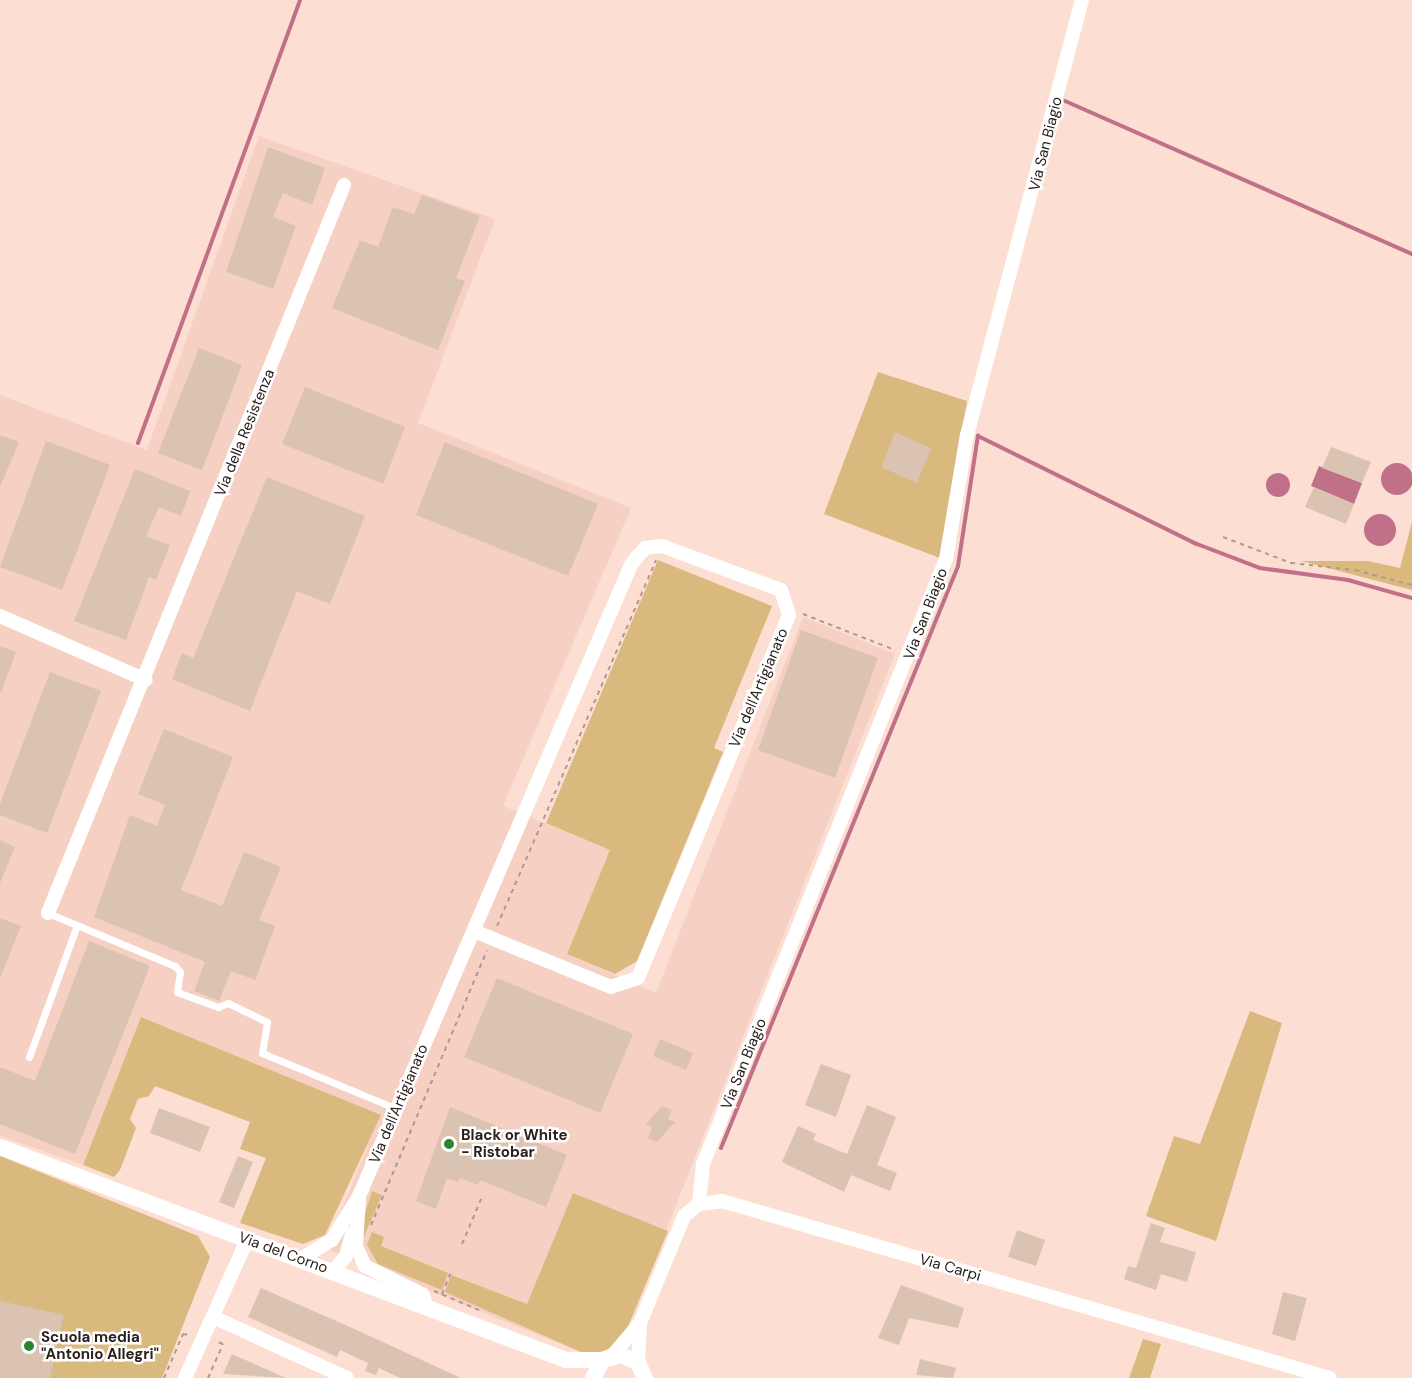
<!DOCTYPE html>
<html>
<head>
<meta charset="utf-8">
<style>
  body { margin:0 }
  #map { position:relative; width:1412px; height:1378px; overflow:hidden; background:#fcded3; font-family:"DM Sans",sans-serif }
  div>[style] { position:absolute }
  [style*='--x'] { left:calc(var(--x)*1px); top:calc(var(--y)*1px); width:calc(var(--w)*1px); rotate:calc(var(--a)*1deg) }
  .built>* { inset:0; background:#f6d0c3 }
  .green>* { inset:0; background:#d9b97d }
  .water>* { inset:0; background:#c1708a }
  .round { border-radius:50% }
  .stream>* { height:4px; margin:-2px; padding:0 2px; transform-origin:2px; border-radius:2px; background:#c1708a }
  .building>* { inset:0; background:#dac3b0 }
  .path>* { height:2px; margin-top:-1px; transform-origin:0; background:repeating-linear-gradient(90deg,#b09991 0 4.5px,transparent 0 9px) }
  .service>* { height:7px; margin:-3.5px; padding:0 3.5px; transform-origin:3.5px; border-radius:3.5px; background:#fff }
  .minor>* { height:14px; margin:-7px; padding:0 7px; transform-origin:7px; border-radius:7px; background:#fff }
  .tertiary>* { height:16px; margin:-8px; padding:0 8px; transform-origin:8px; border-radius:8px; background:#fff }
  .dots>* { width:16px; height:16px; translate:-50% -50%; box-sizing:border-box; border:3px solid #fff; border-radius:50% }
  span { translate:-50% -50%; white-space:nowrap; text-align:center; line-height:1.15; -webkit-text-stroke:5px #fff; paint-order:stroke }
  .street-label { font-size:15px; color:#2b201c }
  .poi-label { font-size:15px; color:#2b201c; font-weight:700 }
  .left { translate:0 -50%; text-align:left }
</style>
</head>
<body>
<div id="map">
  <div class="built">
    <i style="clip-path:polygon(259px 136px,495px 219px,418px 423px,631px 508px,503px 806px,611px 850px,567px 954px,656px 993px,803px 617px,895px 654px,624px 1336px,590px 1356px,326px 1249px,380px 1115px,142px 1017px,83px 1165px,0 1136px,0 395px,147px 450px)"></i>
  </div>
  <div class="green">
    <i style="clip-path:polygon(878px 372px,967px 401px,940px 558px,824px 514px)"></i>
    <i style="clip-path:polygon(1412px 522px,1412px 590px,1301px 561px,1368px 561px,1400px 568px)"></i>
    <i style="clip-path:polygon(658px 560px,772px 606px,714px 748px,723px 752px,637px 961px,615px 974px,567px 954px,610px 850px,546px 823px)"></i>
    <i style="clip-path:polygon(1250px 1011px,1282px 1023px,1216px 1241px,1146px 1216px,1174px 1136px,1200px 1144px)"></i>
    <i style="clip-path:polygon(141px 1017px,381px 1115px,325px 1235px,303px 1244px,240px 1223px,266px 1158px,240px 1149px,250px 1122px,155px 1086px,149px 1096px,138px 1099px,130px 1119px,136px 1128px,120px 1170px,114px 1177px,83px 1165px)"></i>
    <i style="clip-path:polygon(0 1156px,198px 1236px,210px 1257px,162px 1378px,0 1378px)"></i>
    <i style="clip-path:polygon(372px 1191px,382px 1195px,361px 1243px,364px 1217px)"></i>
    <i style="clip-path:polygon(573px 1193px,668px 1231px,624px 1336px,618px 1345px,590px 1356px,445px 1292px,451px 1275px,527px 1304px)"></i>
    <i style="clip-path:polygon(372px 1232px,384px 1237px,381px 1246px,448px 1273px,442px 1290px,378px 1264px,367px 1245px)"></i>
    <i style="clip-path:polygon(1143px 1339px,1161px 1344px,1150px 1378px,1129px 1378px)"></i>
  </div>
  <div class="water">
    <i class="round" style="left:1381px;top:463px;width:32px;height:32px"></i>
    <i style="clip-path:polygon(1319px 466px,1362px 483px,1354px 504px,1311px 486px)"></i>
    <i class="round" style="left:1266px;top:473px;width:24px;height:24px"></i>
    <i class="round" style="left:1364px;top:514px;width:32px;height:32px"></i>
  </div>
  <div class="stream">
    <i style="--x:1065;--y:101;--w:379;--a:23.8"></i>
    <i style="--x:138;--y:443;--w:472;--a:-69.9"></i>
    <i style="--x:721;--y:1148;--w:628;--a:-67.84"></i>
    <i style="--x:958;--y:566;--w:132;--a:-81.3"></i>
    <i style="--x:978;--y:436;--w:244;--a:26.3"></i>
    <i style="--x:1197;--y:544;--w:67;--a:20.9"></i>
    <i style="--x:1260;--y:568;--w:89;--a:7.8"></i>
    <i style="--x:1348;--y:580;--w:66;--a:15.7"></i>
  </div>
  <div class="building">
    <i style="clip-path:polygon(268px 147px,325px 168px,312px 205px,283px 193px,273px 217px,296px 226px,273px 289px,226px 272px)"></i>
    <i style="clip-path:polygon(422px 195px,480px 216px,456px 278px,465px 281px,438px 350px,332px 308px,360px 240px,378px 247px,393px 207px,414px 214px)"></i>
    <i style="clip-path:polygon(199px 348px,242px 365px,202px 470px,158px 453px)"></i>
    <i style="clip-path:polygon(305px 387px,405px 427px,383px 484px,282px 444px)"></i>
    <i style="clip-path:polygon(895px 432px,931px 448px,917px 483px,881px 467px)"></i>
    <i style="clip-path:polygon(0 435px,19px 442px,0 487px)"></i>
    <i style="clip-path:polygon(46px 441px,110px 465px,62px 590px,0 567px)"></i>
    <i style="clip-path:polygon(445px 442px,598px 504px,568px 576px,416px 515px)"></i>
    <i style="clip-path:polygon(1331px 447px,1371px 462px,1362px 483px,1322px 468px)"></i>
    <i style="clip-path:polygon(135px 469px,190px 491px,181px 516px,159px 507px,146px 536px,170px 545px,156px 580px,149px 577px,126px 640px,74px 621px)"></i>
    <i style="clip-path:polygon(267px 477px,365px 516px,330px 604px,297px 591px,250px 711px,172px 679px,182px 653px,193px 658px)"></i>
    <i style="clip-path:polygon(1314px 487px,1354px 504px,1346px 524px,1305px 507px)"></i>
    <i style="clip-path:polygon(801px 630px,878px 658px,835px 778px,758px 750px)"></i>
    <i style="clip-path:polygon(0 646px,16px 652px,1px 692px,0 692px)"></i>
    <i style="clip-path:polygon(50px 672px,101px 691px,47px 833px,0 815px,0 804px)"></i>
    <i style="clip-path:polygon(164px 729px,233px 757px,181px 890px,222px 906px,244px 852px,281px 867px,259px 920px,275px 926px,255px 980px,231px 971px,219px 1001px,194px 991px,205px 962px,94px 917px,130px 815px,157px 826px,165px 805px,138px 794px)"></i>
    <i style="clip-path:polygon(0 840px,15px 847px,0 883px)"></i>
    <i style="clip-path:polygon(0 918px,21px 926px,1px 976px,0 976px)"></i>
    <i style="clip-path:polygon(89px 941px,150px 966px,75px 1154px,0 1124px,0 1067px,35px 1081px)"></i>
    <i style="clip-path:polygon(497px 978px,633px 1034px,600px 1113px,464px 1057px)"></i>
    <i style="clip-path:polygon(660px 1039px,693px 1053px,686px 1070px,653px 1056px)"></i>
    <i style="clip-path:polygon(821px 1064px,851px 1075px,836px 1117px,805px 1105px)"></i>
    <i style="clip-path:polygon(867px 1105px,896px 1117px,877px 1165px,897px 1173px,890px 1191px,851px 1175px,844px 1192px,782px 1162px,798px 1126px,816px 1134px,813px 1140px,847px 1154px)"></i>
    <i style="clip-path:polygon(662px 1106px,672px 1110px,668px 1119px,675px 1122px,657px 1142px,648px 1138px,652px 1127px,646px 1124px)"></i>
    <i style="clip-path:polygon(450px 1107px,567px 1155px,546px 1207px,480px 1180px,478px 1185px,460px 1178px,458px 1182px,447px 1178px,436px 1209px,416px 1201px)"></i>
    <i style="clip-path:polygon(159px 1108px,210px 1127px,200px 1152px,150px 1133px)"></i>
    <i style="clip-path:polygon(238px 1156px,253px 1162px,234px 1208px,219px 1202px)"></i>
    <i style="clip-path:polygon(1151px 1223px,1165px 1228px,1160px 1242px,1196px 1252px,1187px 1282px,1161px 1274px,1156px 1290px,1124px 1279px,1128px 1266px,1136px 1268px)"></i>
    <i style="clip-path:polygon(1017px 1230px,1045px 1240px,1036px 1266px,1008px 1257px)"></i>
    <i style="clip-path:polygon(901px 1285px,964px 1308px,958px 1328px,909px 1318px,899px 1345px,878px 1338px)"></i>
    <i style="clip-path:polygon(261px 1288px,350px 1327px,461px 1378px,400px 1378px,379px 1368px,376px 1375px,365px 1371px,368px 1363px,340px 1350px,337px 1357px,248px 1317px)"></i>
    <i style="clip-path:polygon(1283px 1292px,1307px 1298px,1295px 1341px,1272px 1334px)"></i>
    <i style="clip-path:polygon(0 1301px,64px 1315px,50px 1378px,0 1378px)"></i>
    <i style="clip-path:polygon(232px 1354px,286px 1378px,223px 1374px)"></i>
    <i style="clip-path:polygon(920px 1359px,956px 1368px,953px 1378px,916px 1375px)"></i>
  </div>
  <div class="path">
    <i style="--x:1223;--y:537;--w:73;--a:20.9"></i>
    <i style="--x:1291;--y:563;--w:64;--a:6.2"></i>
    <i style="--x:1355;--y:570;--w:59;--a:14.7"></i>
    <i style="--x:803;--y:614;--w:99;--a:21.4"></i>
    <i style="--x:497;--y:926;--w:399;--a:-66.5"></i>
    <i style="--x:371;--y:1225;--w:298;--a:-67.1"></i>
    <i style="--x:462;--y:1244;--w:49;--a:-67.1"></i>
    <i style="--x:434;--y:1291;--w:49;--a:22.9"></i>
    <i style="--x:442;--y:1294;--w:22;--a:-68"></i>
    <i style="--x:164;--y:1378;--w:48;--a:-66.6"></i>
    <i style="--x:183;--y:1334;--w:6;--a:9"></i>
    <i style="--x:208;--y:1378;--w:37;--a:-66"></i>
    <i style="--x:223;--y:1344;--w:9;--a:-159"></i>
  </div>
  <div class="service">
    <i style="--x:48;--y:913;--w:138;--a:22.7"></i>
    <i style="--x:175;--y:966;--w:8;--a:50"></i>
    <i style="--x:180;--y:972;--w:20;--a:99"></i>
    <i style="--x:177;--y:992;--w:44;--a:20.1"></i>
    <i style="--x:218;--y:1007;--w:11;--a:-22"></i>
    <i style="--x:228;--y:1003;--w:43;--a:26"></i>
    <i style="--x:267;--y:1022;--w:31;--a:99"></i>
    <i style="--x:262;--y:1053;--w:146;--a:22.5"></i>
    <i style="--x:29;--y:1057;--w:140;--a:-70"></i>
  </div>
  <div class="minor">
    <i style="--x:0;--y:616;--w:159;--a:23.7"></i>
    <i style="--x:48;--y:913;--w:786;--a:-67.87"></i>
    <i style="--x:359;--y:1198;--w:48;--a:93.6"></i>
    <i style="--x:356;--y:1246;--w:22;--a:66"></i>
    <i style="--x:365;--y:1266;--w:64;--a:26.2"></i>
    <i style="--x:422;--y:1294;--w:14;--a:69"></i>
    <i style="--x:699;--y:1204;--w:40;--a:-84.3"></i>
    <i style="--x:703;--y:1164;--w:652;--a:-68.12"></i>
    <i style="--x:946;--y:559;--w:126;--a:-80.4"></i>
    <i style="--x:967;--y:435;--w:450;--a:-75.2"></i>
    <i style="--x:301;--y:1259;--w:36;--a:-32"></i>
    <i style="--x:332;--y:1240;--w:52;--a:-58.5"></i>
    <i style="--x:359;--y:1196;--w:687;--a:-66.68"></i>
    <i style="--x:631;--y:565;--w:10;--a:-53"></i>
    <i style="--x:637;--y:557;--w:12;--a:-48"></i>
    <i style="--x:645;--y:548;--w:17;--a:-7"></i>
    <i style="--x:662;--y:546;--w:127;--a:20.3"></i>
    <i style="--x:781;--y:590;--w:26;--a:72"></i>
    <i style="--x:789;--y:615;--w:393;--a:112.6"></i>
    <i style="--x:638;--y:978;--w:28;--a:162"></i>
    <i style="--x:611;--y:987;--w:148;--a:-157.8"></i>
    <i style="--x:333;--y:1271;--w:20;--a:-49"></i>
    <i style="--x:346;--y:1256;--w:24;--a:-75"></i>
    <i style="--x:213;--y:1317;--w:147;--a:24.5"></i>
    <i style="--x:612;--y:1356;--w:43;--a:-49.7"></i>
    <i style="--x:640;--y:1323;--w:116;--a:-67.6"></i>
    <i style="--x:684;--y:1216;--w:19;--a:-39"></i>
    <i style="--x:699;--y:1204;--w:23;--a:-7"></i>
    <i style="--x:722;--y:1201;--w:633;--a:16.23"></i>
    <i style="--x:638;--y:1363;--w:40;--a:-87.1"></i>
    <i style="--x:185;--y:1378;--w:151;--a:-65.8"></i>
  </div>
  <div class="tertiary">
    <i style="--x:0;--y:1147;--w:605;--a:20.62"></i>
    <i style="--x:566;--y:1360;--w:37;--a:0"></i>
    <i style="--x:593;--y:1378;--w:21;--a:-61"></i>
    <i style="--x:603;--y:1360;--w:19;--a:-16"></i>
    <i style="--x:621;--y:1355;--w:19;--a:25"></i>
    <i style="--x:638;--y:1363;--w:17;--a:65"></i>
  </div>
  <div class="dots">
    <i style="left:449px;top:1144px;background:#2c8433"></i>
    <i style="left:29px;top:1346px;background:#2c8433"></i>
  </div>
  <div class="street-label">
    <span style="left:1046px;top:144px;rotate:-76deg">Via San Biagio</span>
    <span style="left:245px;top:433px;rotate:-68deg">Via della Resistenza</span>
    <span style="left:926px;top:614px;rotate:-69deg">Via San Biagio</span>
    <span style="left:759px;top:688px;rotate:-67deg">Via dell'Artigianato</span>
    <span style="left:744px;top:1064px;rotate:-68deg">Via San Biagio</span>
    <span style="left:399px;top:1104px;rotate:-67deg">Via dell'Artigianato</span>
    <span style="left:283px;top:1253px;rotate:20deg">Via del Corno</span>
    <span style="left:950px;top:1268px;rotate:16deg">Via Carpi</span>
  </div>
  <div class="poi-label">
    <span class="left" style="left:461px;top:1144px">Black or White<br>- Ristobar</span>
    <span class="left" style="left:41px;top:1346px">Scuola media<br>"Antonio Allegri"</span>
  </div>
</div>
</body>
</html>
